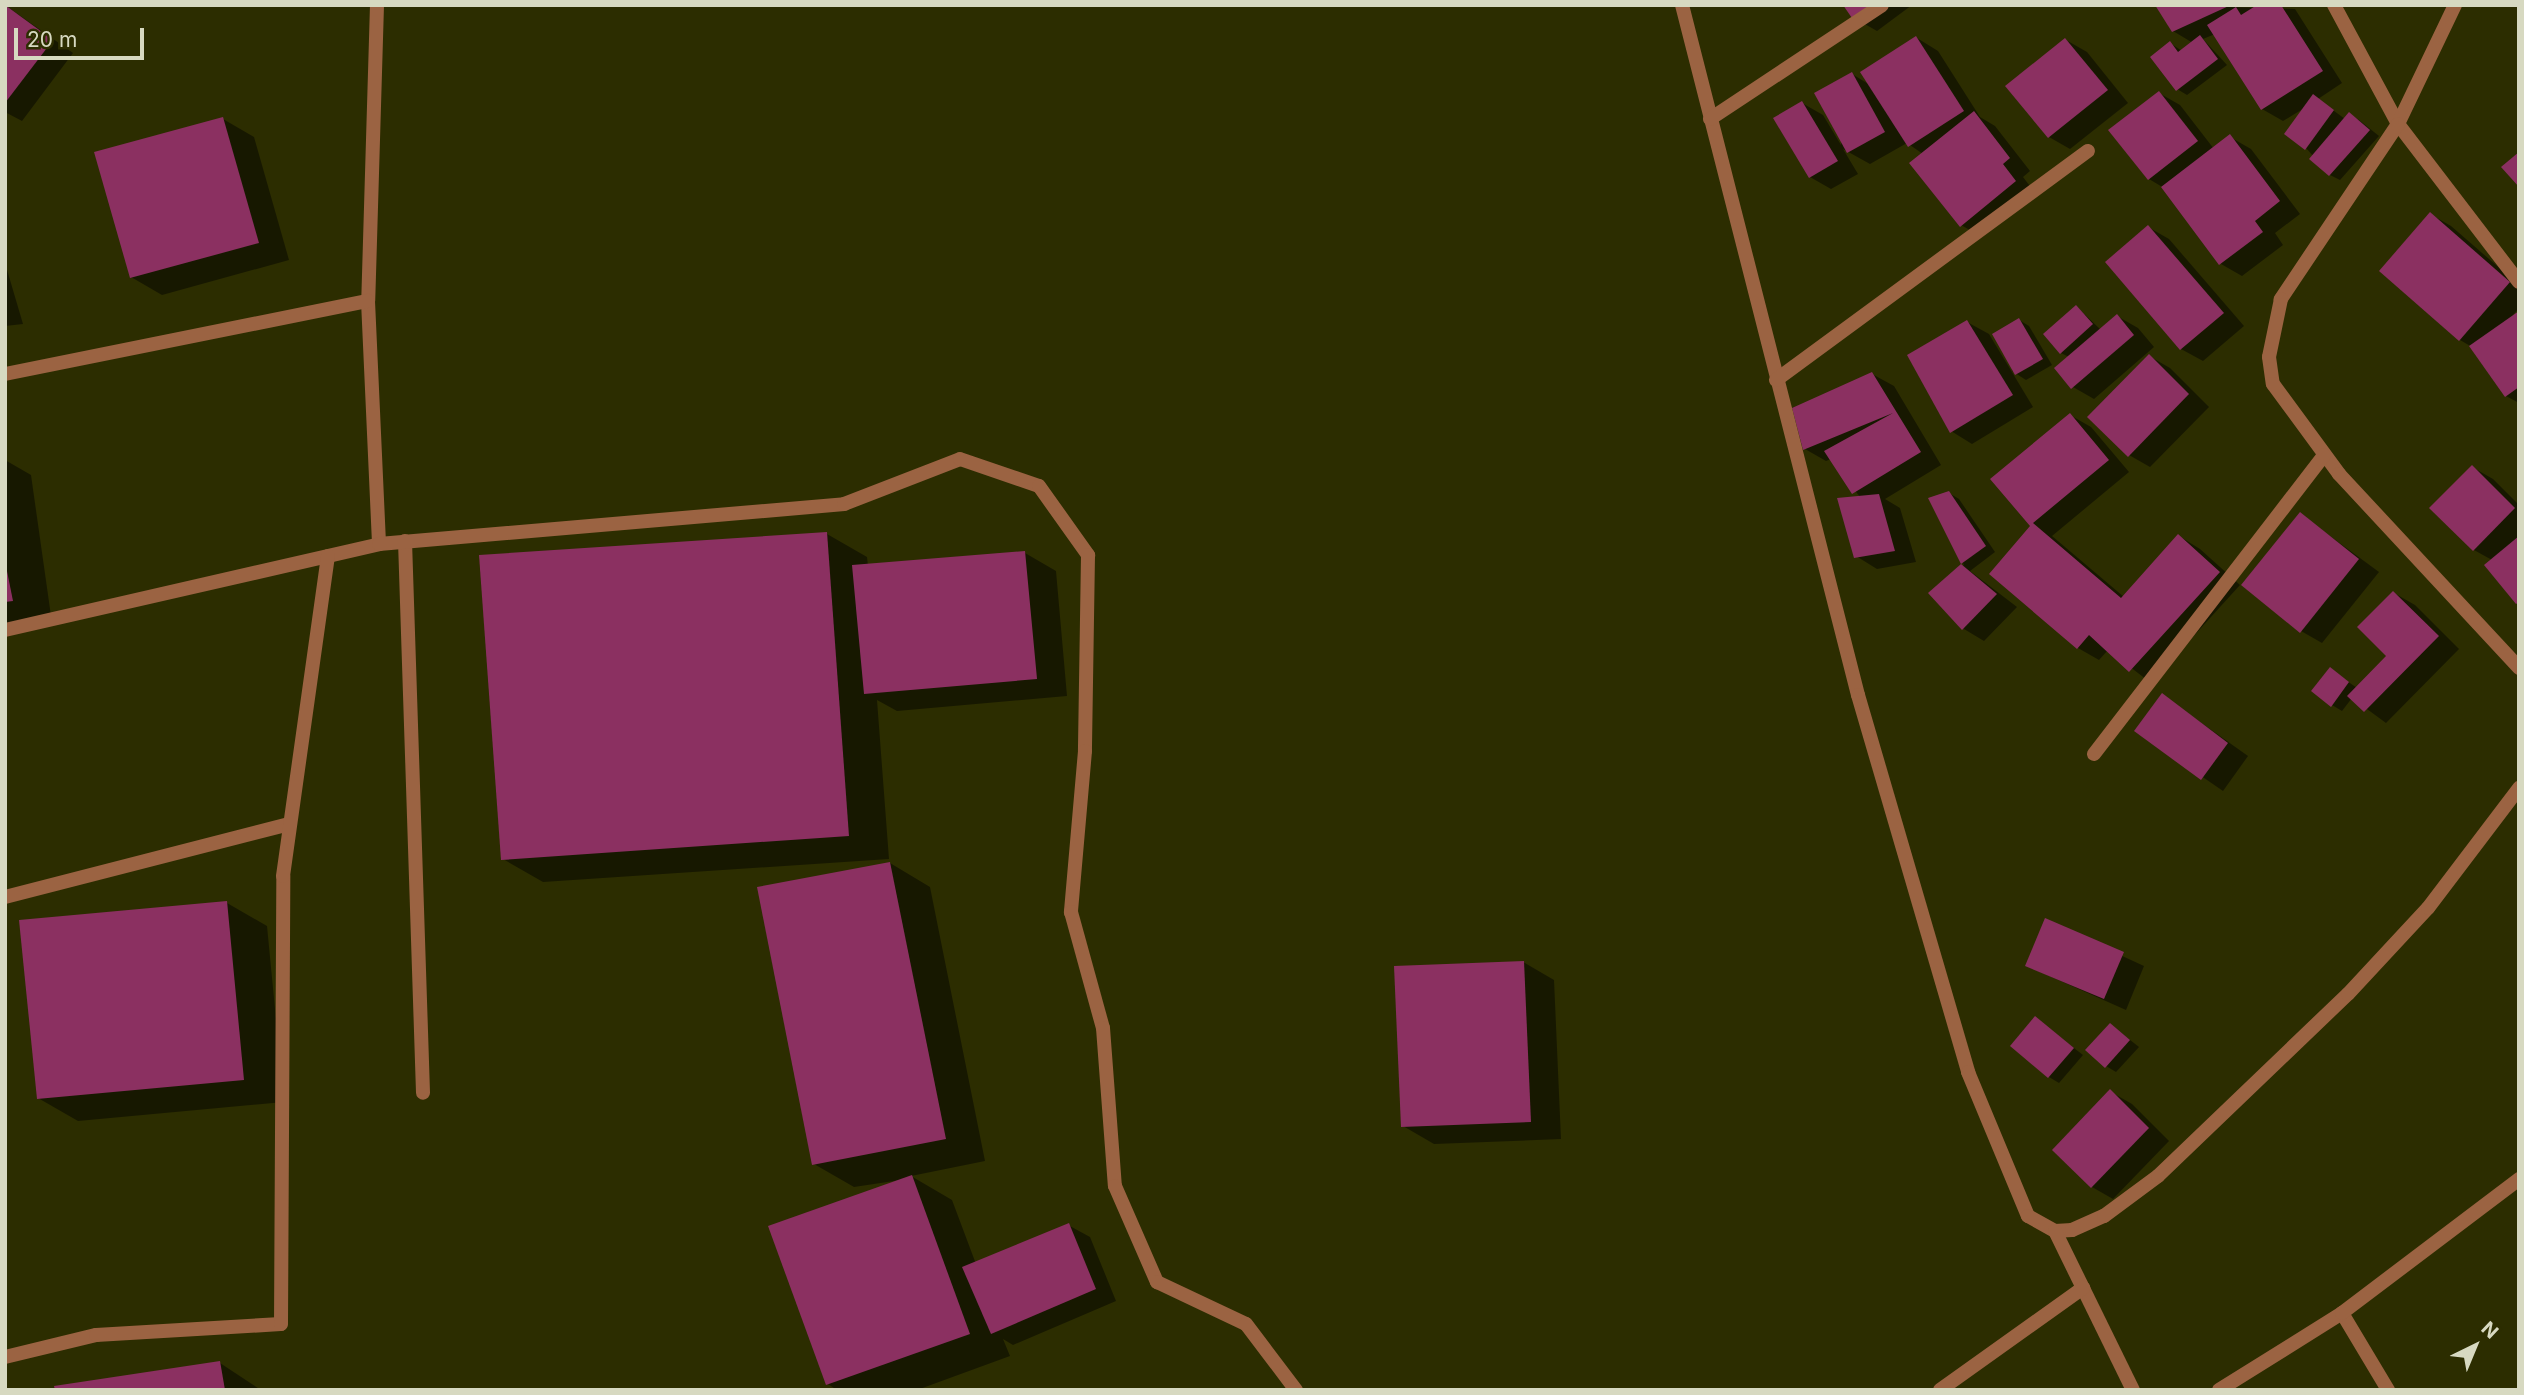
<!DOCTYPE html>
<html>
<head>
<meta charset="utf-8">
<style>
  body { margin:0 }
  #map { position:relative; width:2524px; height:1395px; overflow:hidden; background:#2c2d00; font-family:Inter,sans-serif }
  div>[style] { position:absolute }
  [style*='--x'] { left:calc(var(--x)*1px); top:calc(var(--y)*1px); width:calc(var(--w)*1px); rotate:calc(var(--a)*1deg) }
  .shadow>* { inset:0; background:#0007 }
  .building>* { inset:0; background:#8b3061 }
  .minor>* { height:14px; margin:-7px; padding:0 7px; transform-origin:7px; border-radius:7px; background:#9b6342 }
  span { translate:-50% -50%; white-space:nowrap; text-align:center; line-height:1.15; -webkit-text-stroke:5px #2c2d00; paint-order:stroke }
  .frame { position:absolute; inset:0; border:7px solid #d7d9c1; pointer-events:none }
  .north { position:absolute; left:2440px; top:1311px; width:70px; height:70px; -webkit-text-stroke:5px #2c2d00; paint-order:stroke; rotate:43deg; font-size:19px; font-weight:700; line-height:28px; text-align:center; color:#d7d9c1 }
  .north::after { content:''; display:block; margin:auto; width:24px; height:32px; background:#d7d9c1; clip-path:polygon(50% 0,100% 100%,50% 72%,0 100%) }
  .scale { position:absolute; left:14px; top:28px; width:130px; height:32px; box-sizing:border-box; border:4px solid #d7d9c1; border-top:0; padding-left:9px; font-size:21px; line-height:24px; white-space:nowrap; color:#d7d9c1; -webkit-text-stroke:5px #2c2d00; paint-order:stroke }
</style>
</head>
<body>
<div id="map">
  <div class="shadow">
    <i style="clip-path:polygon(5px 5px,73px 53px,22px 121px,5px 112px)"></i>
    <i style="clip-path:polygon(1845px 5px,1912px 5px,1877px 31px,1856px 19px)"></i>
    <i style="clip-path:polygon(2157px 5px,2295px 9px,2342px 83px,2318px 99px,2345px 119px,2349px 114px,2359px 120px,2379px 136px,2340px 180px,2330px 175px,2306px 148px,2306px 107px,2283px 121px,2262px 109px,2215px 34px,2203px 39px,2227px 65px,2187px 95px,2177px 89px,2170px 43px,2182px 51px,2193px 43px,2173px 31px)"></i>
    <i style="clip-path:polygon(1917px 38px,1938px 51px,1980px 117px,1995px 126px,2030px 171px,2023px 177px,2036px 194px,1982px 237px,1961px 225px,1923px 154px,1907px 143px,1870px 164px,1843px 149px,1858px 174px,1831px 189px,1810px 177px,1802px 103px,1823px 115px,1841px 145px,1852px 74px,1870px 85px)"></i>
    <i style="clip-path:polygon(2066px 40px,2087px 52px,2128px 103px,2070px 149px,2049px 137px)"></i>
    <i style="clip-path:polygon(2159px 93px,2180px 105px,2214px 149px,2230px 137px,2251px 149px,2300px 214px,2275px 233px,2283px 245px,2242px 276px,2221px 264px,2164px 188px,2149px 179px)"></i>
    <i style="clip-path:polygon(223px 119px,254px 137px,289px 260px,162px 295px,131px 277px)"></i>
    <i style="clip-path:polygon(2430px 214px,2451px 226px,2519px 285px,2519px 308px,2512px 316px,2519px 313px,2519px 403px,2506px 396px,2472px 347px,2460px 340px)"></i>
    <i style="clip-path:polygon(2148px 227px,2169px 239px,2244px 326px,2203px 361px,2181px 349px)"></i>
    <i style="clip-path:polygon(5px 263px,23px 324px,5px 326px)"></i>
    <i style="clip-path:polygon(2077px 307px,2101px 330px,2117px 316px,2138px 328px,2154px 347px,2094px 399px,2073px 387px,2069px 357px,2061px 353px)"></i>
    <i style="clip-path:polygon(2019px 320px,2029px 326px,2052px 365px,2026px 380px,2012px 371px)"></i>
    <i style="clip-path:polygon(1967px 322px,1989px 334px,2033px 407px,1972px 444px,1951px 431px)"></i>
    <i style="clip-path:polygon(2149px 356px,2170px 368px,2209px 407px,2150px 467px,2129px 455px)"></i>
    <i style="clip-path:polygon(1872px 374px,1894px 386px,1941px 465px,1885px 499px,1900px 508px,1916px 562px,1877px 569px,1856px 556px,1860px 497px,1831px 459px,1826px 461px,1805px 449px)"></i>
    <i style="clip-path:polygon(2070px 415px,2091px 427px,2129px 472px,2052px 536px,2124px 597px,2179px 536px,2200px 549px,2240px 585px,2151px 683px,2108px 650px,2099px 660px,2078px 648px,2032px 526px,1992px 479px)"></i>
    <i style="clip-path:polygon(5px 460px,31px 475px,52px 623px,5px 630px)"></i>
    <i style="clip-path:polygon(2472px 467px,2493px 479px,2519px 505px,2519px 603px,2492px 560px,2474px 550px)"></i>
    <i style="clip-path:polygon(1949px 493px,1959px 499px,1995px 552px,1970px 571px,2017px 607px,1984px 641px,1964px 629px,1930px 593px,1964px 565px,1931px 499px)"></i>
    <i style="clip-path:polygon(2300px 514px,2379px 572px,2322px 643px,2301px 631px)"></i>
    <i style="clip-path:polygon(827px 534px,867px 557px,868px 566px,1025px 553px,1056px 571px,1067px 696px,897px 711px,877px 700px,889px 859px,543px 882px,503px 859px)"></i>
    <i style="clip-path:polygon(2394px 593px,2415px 605px,2459px 649px,2386px 723px,2352px 698px,2342px 711px,2332px 705px,2330px 669px,2357px 688px,2388px 656px)"></i>
    <i style="clip-path:polygon(2162px 695px,2248px 756px,2223px 791px,2136px 731px)"></i>
    <i style="clip-path:polygon(890px 863px,930px 887px,985px 1161px,911px 1176px,952px 1200px,976px 1264px,1068px 1225px,1090px 1237px,1116px 1301px,1013px 1345px,1003px 1339px,1010px 1356px,917px 1390px,837px 1390px,828px 1384px,907px 1179px,854px 1187px,814px 1164px)"></i>
    <i style="clip-path:polygon(227px 903px,267px 926px,284px 1102px,78px 1121px,38px 1098px)"></i>
    <i style="clip-path:polygon(2046px 921px,2144px 966px,2126px 1010px,2027px 966px)"></i>
    <i style="clip-path:polygon(1523px 962px,1554px 980px,1561px 1139px,1434px 1144px,1403px 1126px)"></i>
    <i style="clip-path:polygon(2035px 1018px,2083px 1055px,2059px 1083px,2049px 1077px)"></i>
    <i style="clip-path:polygon(2111px 1025px,2139px 1047px,2116px 1072px,2106px 1066px)"></i>
    <i style="clip-path:polygon(2111px 1092px,2132px 1104px,2169px 1141px,2113px 1199px,2092px 1187px,2054px 1150px)"></i>
    <i style="clip-path:polygon(220px 1363px,261px 1390px,56px 1390px)"></i>
  </div>
  <div class="building">
    <i style="clip-path:polygon(5px 5px,53px 40px,5px 103px)"></i>
    <i style="clip-path:polygon(1843px 5px,1875px 5px,1854px 21px)"></i>
    <i style="clip-path:polygon(2155px 5px,2231px 5px,2172px 32px)"></i>
    <i style="clip-path:polygon(2257px 5px,2281px 5px,2323px 71px,2261px 110px,2207px 25px,2236px 7px,2241px 15px)"></i>
    <i style="clip-path:polygon(2200px 35px,2218px 59px,2176px 91px,2150px 57px,2170px 41px,2178px 52px)"></i>
    <i style="clip-path:polygon(1916px 36px,1964px 111px,1908px 147px,1860px 72px)"></i>
    <i style="clip-path:polygon(2065px 38px,2108px 90px,2048px 138px,2005px 86px)"></i>
    <i style="clip-path:polygon(1852px 72px,1885px 132px,1847px 153px,1814px 93px)"></i>
    <i style="clip-path:polygon(2159px 91px,2198px 141px,2148px 180px,2108px 130px)"></i>
    <i style="clip-path:polygon(2313px 94px,2334px 110px,2305px 150px,2284px 134px)"></i>
    <i style="clip-path:polygon(1802px 101px,1838px 161px,1809px 178px,1773px 118px)"></i>
    <i style="clip-path:polygon(1974px 111px,2010px 158px,2003px 164px,2016px 181px,1960px 227px,1909px 163px)"></i>
    <i style="clip-path:polygon(2349px 112px,2370px 130px,2329px 176px,2309px 159px)"></i>
    <i style="clip-path:polygon(223px 117px,259px 243px,130px 278px,94px 152px)"></i>
    <i style="clip-path:polygon(2230px 134px,2280px 201px,2255px 221px,2263px 232px,2219px 265px,2161px 187px)"></i>
    <i style="clip-path:polygon(2519px 152px,2519px 187px,2501px 167px)"></i>
    <i style="clip-path:polygon(2430px 212px,2510px 282px,2459px 341px,2379px 271px)"></i>
    <i style="clip-path:polygon(2148px 225px,2224px 313px,2180px 350px,2105px 262px)"></i>
    <i style="clip-path:polygon(2076px 305px,2093px 324px,2060px 354px,2043px 334px)"></i>
    <i style="clip-path:polygon(2519px 311px,2519px 387px,2505px 397px,2469px 346px)"></i>
    <i style="clip-path:polygon(2117px 314px,2134px 335px,2071px 389px,2054px 368px)"></i>
    <i style="clip-path:polygon(2019px 318px,2043px 359px,2015px 375px,1992px 334px)"></i>
    <i style="clip-path:polygon(1967px 320px,2013px 395px,1950px 433px,1907px 355px)"></i>
    <i style="clip-path:polygon(2149px 354px,2189px 394px,2128px 457px,2087px 417px)"></i>
    <i style="clip-path:polygon(1872px 372px,1921px 452px,1852px 494px,1824px 451px,1893px 413px,1803px 450px,1792px 408px)"></i>
    <i style="clip-path:polygon(2070px 413px,2109px 460px,2033px 523px,2121px 598px,2178px 534px,2220px 572px,2129px 672px,2089px 635px,2077px 649px,1989px 574px,2030px 526px,1990px 479px)"></i>
    <i style="clip-path:polygon(2472px 465px,2515px 508px,2473px 551px,2429px 508px)"></i>
    <i style="clip-path:polygon(1949px 491px,1986px 546px,1961px 564px,1928px 498px)"></i>
    <i style="clip-path:polygon(1879px 494px,1895px 551px,1854px 558px,1837px 498px)"></i>
    <i style="clip-path:polygon(2300px 512px,2359px 559px,2300px 633px,2241px 585px)"></i>
    <i style="clip-path:polygon(827px 532px,849px 836px,501px 860px,479px 555px)"></i>
    <i style="clip-path:polygon(2519px 536px,2519px 602px,2516px 604px,2484px 565px)"></i>
    <i style="clip-path:polygon(1025px 551px,1037px 679px,864px 694px,852px 565px)"></i>
    <i style="clip-path:polygon(5px 561px,13px 601px,5px 602px)"></i>
    <i style="clip-path:polygon(1961px 564px,1997px 594px,1962px 630px,1928px 593px)"></i>
    <i style="clip-path:polygon(2393px 591px,2439px 636px,2364px 712px,2347px 696px,2386px 656px,2357px 627px)"></i>
    <i style="clip-path:polygon(2330px 667px,2349px 682px,2331px 707px,2311px 691px)"></i>
    <i style="clip-path:polygon(2162px 693px,2228px 743px,2201px 780px,2134px 731px)"></i>
    <i style="clip-path:polygon(890px 862px,946px 1139px,812px 1165px,757px 887px)"></i>
    <i style="clip-path:polygon(227px 901px,244px 1080px,37px 1099px,19px 920px)"></i>
    <i style="clip-path:polygon(2045px 918px,2124px 952px,2104px 999px,2025px 966px)"></i>
    <i style="clip-path:polygon(1524px 961px,1531px 1122px,1401px 1127px,1394px 966px)"></i>
    <i style="clip-path:polygon(2035px 1016px,2074px 1048px,2048px 1078px,2010px 1046px)"></i>
    <i style="clip-path:polygon(2110px 1023px,2130px 1040px,2105px 1068px,2085px 1050px)"></i>
    <i style="clip-path:polygon(2110px 1089px,2149px 1128px,2091px 1188px,2052px 1150px)"></i>
    <i style="clip-path:polygon(912px 1175px,970px 1334px,826px 1385px,768px 1226px)"></i>
    <i style="clip-path:polygon(1069px 1223px,1096px 1289px,991px 1334px,962px 1267px)"></i>
    <i style="clip-path:polygon(220px 1361px,225px 1390px,55px 1390px,54px 1386px)"></i>
  </div>
  <div class="minor">
    <i style="--x:377;--y:5;--w:296;--a:91.7"></i>
    <i style="--x:368;--y:301;--w:243;--a:87.4"></i>
    <i style="--x:1682;--y:5;--w:712;--a:75.69"></i>
    <i style="--x:1858;--y:695;--w:393;--a:73.7"></i>
    <i style="--x:1968;--y:1072;--w:156;--a:67.4"></i>
    <i style="--x:2028;--y:1216;--w:31;--a:29"></i>
    <i style="--x:2055;--y:1231;--w:17;--a:-3"></i>
    <i style="--x:2072;--y:1230;--w:35;--a:-24"></i>
    <i style="--x:2104;--y:1216;--w:67;--a:-36.5"></i>
    <i style="--x:2158;--y:1176;--w:263;--a:-43.8"></i>
    <i style="--x:2348;--y:994;--w:117;--a:-47.1"></i>
    <i style="--x:2428;--y:908;--w:151;--a:-52.8"></i>
    <i style="--x:2334;--y:5;--w:135;--a:61.7"></i>
    <i style="--x:2398;--y:124;--w:199;--a:52.6"></i>
    <i style="--x:2455;--y:5;--w:132;--a:115.6"></i>
    <i style="--x:2398;--y:124;--w:211;--a:123.8"></i>
    <i style="--x:2281;--y:299;--w:59;--a:101.7"></i>
    <i style="--x:2269;--y:357;--w:27;--a:82"></i>
    <i style="--x:2273;--y:384;--w:112;--a:53.7"></i>
    <i style="--x:2339;--y:474;--w:265;--a:47.1"></i>
    <i style="--x:1710;--y:119;--w:206;--a:-33.5"></i>
    <i style="--x:5;--y:374;--w:370;--a:-11.4"></i>
    <i style="--x:1776;--y:380;--w:387;--a:-36.3"></i>
    <i style="--x:405;--y:541;--w:552;--a:88.13"></i>
    <i style="--x:5;--y:630;--w:384;--a:-12.9"></i>
    <i style="--x:379;--y:544;--w:467;--a:-4.9"></i>
    <i style="--x:844;--y:504;--w:124;--a:-21.2"></i>
    <i style="--x:960;--y:459;--w:83;--a:18.9"></i>
    <i style="--x:1039;--y:486;--w:85;--a:54.6"></i>
    <i style="--x:1088;--y:555;--w:196;--a:90.9"></i>
    <i style="--x:1085;--y:751;--w:162;--a:95"></i>
    <i style="--x:1071;--y:912;--w:120;--a:74.6"></i>
    <i style="--x:1103;--y:1028;--w:158;--a:85.7"></i>
    <i style="--x:1115;--y:1186;--w:105;--a:66.4"></i>
    <i style="--x:1157;--y:1282;--w:98;--a:25.3"></i>
    <i style="--x:1246;--y:1324;--w:83;--a:52.9"></i>
    <i style="--x:2094;--y:754;--w:377;--a:-52.4"></i>
    <i style="--x:5;--y:897;--w:294;--a:-14.4"></i>
    <i style="--x:2055;--y:1231;--w:177;--a:63.9"></i>
    <i style="--x:2342;--y:1313;--w:90;--a:59.1"></i>
    <i style="--x:5;--y:1357;--w:94;--a:-13.6"></i>
    <i style="--x:96;--y:1335;--w:185;--a:-3.4"></i>
    <i style="--x:281;--y:1324;--w:448;--a:-89.7"></i>
    <i style="--x:283;--y:876;--w:323;--a:-82"></i>
    <i style="--x:1940;--y:1390;--w:176;--a:-35.5"></i>
    <i style="--x:2219;--y:1390;--w:145;--a:-32"></i>
    <i style="--x:2342;--y:1313;--w:222;--a:-37.1"></i>
  </div>
  <div class="frame"></div>
  <div class="north">N</div>
  <div class="scale">20 m</div>
</div>
</body>
</html>
